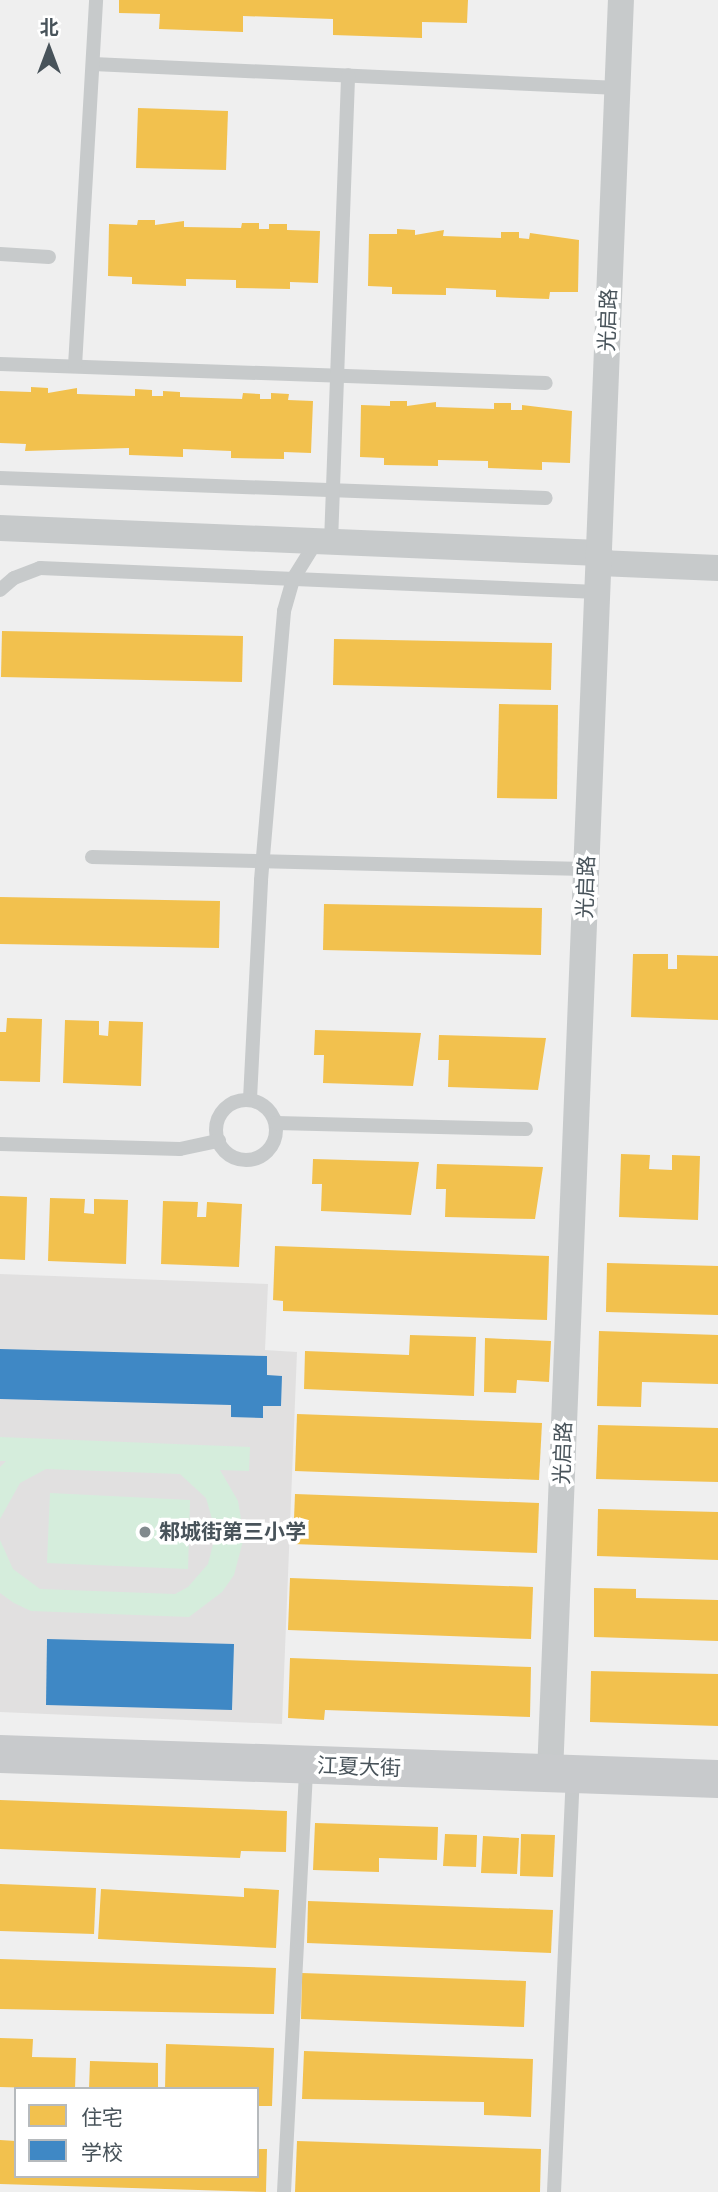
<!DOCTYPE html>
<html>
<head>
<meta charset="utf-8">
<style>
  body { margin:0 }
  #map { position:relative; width:718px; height:2192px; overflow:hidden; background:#efefef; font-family:Rubik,"Noto Sans SC",sans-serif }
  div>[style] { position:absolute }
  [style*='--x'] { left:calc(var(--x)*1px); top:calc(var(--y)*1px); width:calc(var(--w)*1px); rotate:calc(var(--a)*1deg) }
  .education>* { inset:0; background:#e1e0e0 }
  .green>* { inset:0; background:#d5eddc }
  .homes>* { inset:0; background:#f2c14e }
  .schools>* { inset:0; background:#3f88c5 }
  .lane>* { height:14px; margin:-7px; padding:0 7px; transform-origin:7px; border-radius:7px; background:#c7cacb }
  .lane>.ring { margin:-7px; padding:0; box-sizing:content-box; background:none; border:14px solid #c7cacb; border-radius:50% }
  .street>* { height:26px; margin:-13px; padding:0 13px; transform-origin:13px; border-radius:13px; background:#c7cacb }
  .secondary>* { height:38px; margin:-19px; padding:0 19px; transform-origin:19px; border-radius:19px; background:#c8cacc }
  .dots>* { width:19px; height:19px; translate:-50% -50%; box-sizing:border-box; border:4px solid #fff; border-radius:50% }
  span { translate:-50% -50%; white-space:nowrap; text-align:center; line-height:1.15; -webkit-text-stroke:7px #fff; paint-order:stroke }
  .street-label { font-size:21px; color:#48535a }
  .poi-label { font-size:21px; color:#48535a; font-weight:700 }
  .left { translate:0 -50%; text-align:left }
  .legend { position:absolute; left:14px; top:2087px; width:245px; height:91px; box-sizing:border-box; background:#fff; border:2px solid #b6babd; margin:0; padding:9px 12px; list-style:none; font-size:21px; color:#48535a }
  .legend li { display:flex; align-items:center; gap:14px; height:35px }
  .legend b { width:35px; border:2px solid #b6babd }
  .north { position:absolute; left:14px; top:14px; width:70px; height:70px; -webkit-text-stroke:5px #fff; paint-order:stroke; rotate:0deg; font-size:19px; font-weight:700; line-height:28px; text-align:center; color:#48535a }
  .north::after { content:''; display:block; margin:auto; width:24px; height:32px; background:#48535a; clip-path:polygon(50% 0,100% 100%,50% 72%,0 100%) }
</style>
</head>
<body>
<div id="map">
  <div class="education">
    <i style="clip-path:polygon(0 1274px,268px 1284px,265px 1350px,297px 1352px,282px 1724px,0 1712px)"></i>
  </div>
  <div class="green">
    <i style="clip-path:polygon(0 1437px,250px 1447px,249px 1471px,220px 1470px,238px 1501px,244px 1537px,234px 1575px,222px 1592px,189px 1617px,31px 1611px,14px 1603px,0 1593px,0 1540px,13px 1569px,40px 1589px,175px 1594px,188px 1587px,208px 1564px,216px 1533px,206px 1498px,180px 1474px,46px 1469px,20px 1483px,0 1519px,0 1467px,6px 1461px,0 1461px)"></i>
    <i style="clip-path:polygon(50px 1493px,190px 1500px,188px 1569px,47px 1563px)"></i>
  </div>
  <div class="homes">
    <i style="clip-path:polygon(119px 0,468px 0,467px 23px,422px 22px,422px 38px,333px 35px,333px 19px,243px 16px,243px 32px,159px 29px,160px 14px,119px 13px)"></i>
    <i style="clip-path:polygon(138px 108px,228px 111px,226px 170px,136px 168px)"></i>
    <i style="clip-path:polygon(138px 220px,155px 220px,155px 225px,184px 221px,184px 227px,241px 228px,242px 223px,259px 223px,259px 229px,269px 229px,269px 224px,287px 224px,287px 230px,320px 231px,318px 283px,290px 282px,290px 289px,236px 288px,236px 280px,186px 279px,186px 286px,132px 284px,132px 277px,108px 276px,109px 224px,137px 225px)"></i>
    <i style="clip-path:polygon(397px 229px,415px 230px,415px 235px,444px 230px,443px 236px,501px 238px,501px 232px,519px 232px,519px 238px,529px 239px,530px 233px,579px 240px,578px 292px,550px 292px,549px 299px,496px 297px,496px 290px,446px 288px,446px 295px,392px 294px,392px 287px,368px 286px,369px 234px,397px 234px)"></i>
    <i style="clip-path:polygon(31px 387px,48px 388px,48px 393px,77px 388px,77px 394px,135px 396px,135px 389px,152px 390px,152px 396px,163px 396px,163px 391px,180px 392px,180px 397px,242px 399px,243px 393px,260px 394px,260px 399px,271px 399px,271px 393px,289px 394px,288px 400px,313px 401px,311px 453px,284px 452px,284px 459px,231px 458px,231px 451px,183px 449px,183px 457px,129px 455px,129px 448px,25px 451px,26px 444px,0 443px,0 391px,31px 392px)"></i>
    <i style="clip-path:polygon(390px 401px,407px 401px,407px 406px,436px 402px,436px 407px,494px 409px,494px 403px,511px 403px,511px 410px,522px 410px,522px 405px,572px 411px,570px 463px,542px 462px,542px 470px,488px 468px,488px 461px,438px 460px,438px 466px,384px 465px,384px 458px,360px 457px,361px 405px,390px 406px)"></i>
    <i style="clip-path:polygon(2px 631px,243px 636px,242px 682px,1px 677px)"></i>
    <i style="clip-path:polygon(334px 639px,552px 643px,551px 690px,333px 685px)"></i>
    <i style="clip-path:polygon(499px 704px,558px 705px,557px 799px,497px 798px)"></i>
    <i style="clip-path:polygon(0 897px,220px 901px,219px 948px,0 944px)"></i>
    <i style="clip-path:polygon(324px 904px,542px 908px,541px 955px,323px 950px)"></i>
    <i style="clip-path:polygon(633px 954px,668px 954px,668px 969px,677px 969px,677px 955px,718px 956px,718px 1020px,631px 1017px)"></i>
    <i style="clip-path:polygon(7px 1018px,42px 1019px,40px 1082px,0 1081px,0 1032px,6px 1032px)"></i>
    <i style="clip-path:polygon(65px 1020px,99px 1021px,99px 1035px,108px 1036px,109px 1021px,143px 1022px,141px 1086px,63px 1083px)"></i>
    <i style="clip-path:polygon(315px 1030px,421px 1033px,413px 1086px,323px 1083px,324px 1055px,314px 1055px)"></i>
    <i style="clip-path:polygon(439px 1035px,546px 1038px,538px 1090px,448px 1087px,449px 1060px,438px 1060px)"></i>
    <i style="clip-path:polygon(621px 1154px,650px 1155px,649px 1169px,672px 1170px,672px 1155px,700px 1156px,698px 1220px,619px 1217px)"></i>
    <i style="clip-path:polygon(313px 1159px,419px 1162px,411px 1215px,321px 1211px,322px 1184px,312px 1184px)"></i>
    <i style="clip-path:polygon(437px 1164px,543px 1167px,535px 1219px,445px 1217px,446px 1189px,436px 1189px)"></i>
    <i style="clip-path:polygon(0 1196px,27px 1197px,25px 1260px,0 1259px)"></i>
    <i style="clip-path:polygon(50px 1198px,85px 1199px,84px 1213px,94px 1214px,94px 1199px,128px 1200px,126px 1264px,48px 1261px)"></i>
    <i style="clip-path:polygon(163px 1201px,198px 1202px,197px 1217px,206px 1217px,207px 1202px,242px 1204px,239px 1267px,161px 1264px)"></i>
    <i style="clip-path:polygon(275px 1246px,549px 1256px,547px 1320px,283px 1311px,283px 1301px,273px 1300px)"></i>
    <i style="clip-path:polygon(607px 1263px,718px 1266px,718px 1315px,606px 1312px)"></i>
    <i style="clip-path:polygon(599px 1331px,718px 1335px,718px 1384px,642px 1382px,641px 1407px,597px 1406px)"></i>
    <i style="clip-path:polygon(410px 1335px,476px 1337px,474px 1396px,304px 1389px,305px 1351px,409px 1355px)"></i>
    <i style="clip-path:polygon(485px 1338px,551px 1341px,549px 1382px,517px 1380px,516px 1393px,484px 1392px)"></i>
    <i style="clip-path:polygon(297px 1414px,542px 1423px,539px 1480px,295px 1471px)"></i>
    <i style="clip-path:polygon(598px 1425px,718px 1428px,718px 1482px,596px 1479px)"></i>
    <i style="clip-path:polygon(295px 1494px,539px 1503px,537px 1553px,293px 1544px)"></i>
    <i style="clip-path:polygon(598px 1509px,718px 1512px,718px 1560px,597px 1556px)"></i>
    <i style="clip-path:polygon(290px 1578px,533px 1587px,531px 1639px,288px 1630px)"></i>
    <i style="clip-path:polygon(594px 1588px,636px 1589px,636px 1598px,718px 1600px,718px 1641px,594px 1637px)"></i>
    <i style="clip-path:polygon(290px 1658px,531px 1667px,530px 1717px,325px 1710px,324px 1720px,288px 1718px)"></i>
    <i style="clip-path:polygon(591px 1671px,718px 1674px,718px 1726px,590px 1722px)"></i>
    <i style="clip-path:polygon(0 1800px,287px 1811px,286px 1852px,241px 1851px,240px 1858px,0 1849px)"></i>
    <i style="clip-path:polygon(315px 1823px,438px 1827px,437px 1860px,379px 1858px,379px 1872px,313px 1870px)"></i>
    <i style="clip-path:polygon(445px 1834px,477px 1835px,476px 1867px,443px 1866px)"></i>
    <i style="clip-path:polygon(521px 1834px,555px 1835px,553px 1877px,520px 1876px)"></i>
    <i style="clip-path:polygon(483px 1836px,519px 1838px,517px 1874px,481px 1873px)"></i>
    <i style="clip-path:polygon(0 1884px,96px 1888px,94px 1934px,0 1931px)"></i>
    <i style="clip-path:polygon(244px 1888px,279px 1890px,276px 1948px,98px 1939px,101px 1889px,244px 1897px)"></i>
    <i style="clip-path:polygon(308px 1901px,553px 1910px,551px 1953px,307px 1943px)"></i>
    <i style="clip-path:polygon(0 1959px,276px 1968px,274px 2014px,0 2009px)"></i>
    <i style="clip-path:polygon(302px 1973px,526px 1981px,524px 2027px,301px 2019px)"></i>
    <i style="clip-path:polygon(0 2038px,33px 2039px,32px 2057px,76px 2058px,75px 2089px,0 2087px)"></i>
    <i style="clip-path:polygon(166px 2044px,274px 2048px,272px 2106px,257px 2106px,257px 2089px,165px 2089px)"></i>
    <i style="clip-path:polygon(304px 2051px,533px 2059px,531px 2117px,484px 2115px,484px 2102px,302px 2099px)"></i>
    <i style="clip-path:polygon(90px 2061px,158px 2063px,158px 2089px,89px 2089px)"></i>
    <i style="clip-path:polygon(0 2140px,16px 2141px,16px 2176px,257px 2176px,257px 2149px,267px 2149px,266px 2192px,0 2184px)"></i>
    <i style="clip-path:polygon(297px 2141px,541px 2149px,540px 2192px,295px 2192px)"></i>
  </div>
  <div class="schools">
    <i style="clip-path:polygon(0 1349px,267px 1356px,267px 1375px,282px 1376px,281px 1406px,263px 1406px,263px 1418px,231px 1417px,231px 1405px,0 1399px)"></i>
    <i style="clip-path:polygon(47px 1639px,234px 1644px,232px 1710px,46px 1705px)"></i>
  </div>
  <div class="lane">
    <i style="--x:93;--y:64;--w:526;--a:2.62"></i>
    <i style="--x:0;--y:254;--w:49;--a:3.5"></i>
    <i style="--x:0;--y:364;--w:546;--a:1.99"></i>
    <i style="--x:75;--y:366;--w:367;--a:-86.7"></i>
    <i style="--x:0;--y:478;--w:546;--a:2.1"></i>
    <i style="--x:331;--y:542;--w:467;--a:-87.9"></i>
    <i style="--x:0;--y:590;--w:18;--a:-41"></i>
    <i style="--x:14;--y:578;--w:28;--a:-21"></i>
    <i style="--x:40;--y:568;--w:558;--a:2.47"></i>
    <i style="--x:92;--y:857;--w:494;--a:1.4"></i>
    <i style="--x:250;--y:1099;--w:219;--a:-87.1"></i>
    <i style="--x:261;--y:880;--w:270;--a:-85.1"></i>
    <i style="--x:284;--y:611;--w:33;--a:-74"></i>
    <i style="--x:293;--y:579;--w:44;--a:-58.1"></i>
    <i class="ring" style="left:216px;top:1100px;width:46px;height:46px"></i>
    <i style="--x:276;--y:1123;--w:250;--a:1.4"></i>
    <i style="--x:0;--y:1144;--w:180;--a:1.6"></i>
    <i style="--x:180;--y:1149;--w:40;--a:-12"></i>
    <i style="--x:284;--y:2192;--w:426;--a:-87"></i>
    <i style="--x:554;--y:2192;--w:416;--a:-87.4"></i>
  </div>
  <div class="street">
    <i style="--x:0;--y:528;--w:600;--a:2.39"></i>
    <i style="--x:599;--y:563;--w:119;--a:2.4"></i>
    <i style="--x:550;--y:1774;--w:1775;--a:-87.71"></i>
  </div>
  <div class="secondary">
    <i style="--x:0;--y:1754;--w:718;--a:1.99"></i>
  </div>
  <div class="dots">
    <i style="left:145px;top:1532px;background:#828a8e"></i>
  </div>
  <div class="street-label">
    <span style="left:608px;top:320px;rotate:-88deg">光启路</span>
    <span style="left:586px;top:887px;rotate:-88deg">光启路</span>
    <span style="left:563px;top:1453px;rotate:-88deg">光启路</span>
    <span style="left:359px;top:1767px;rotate:2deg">江夏大街</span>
  </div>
  <div class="poi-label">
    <span class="left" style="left:159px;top:1532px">邾城街第三小学</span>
  </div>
  <ul class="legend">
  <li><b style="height:19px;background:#f2c14e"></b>住宅</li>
  <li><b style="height:19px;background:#3f88c5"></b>学校</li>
  </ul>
  <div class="north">北</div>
</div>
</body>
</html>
